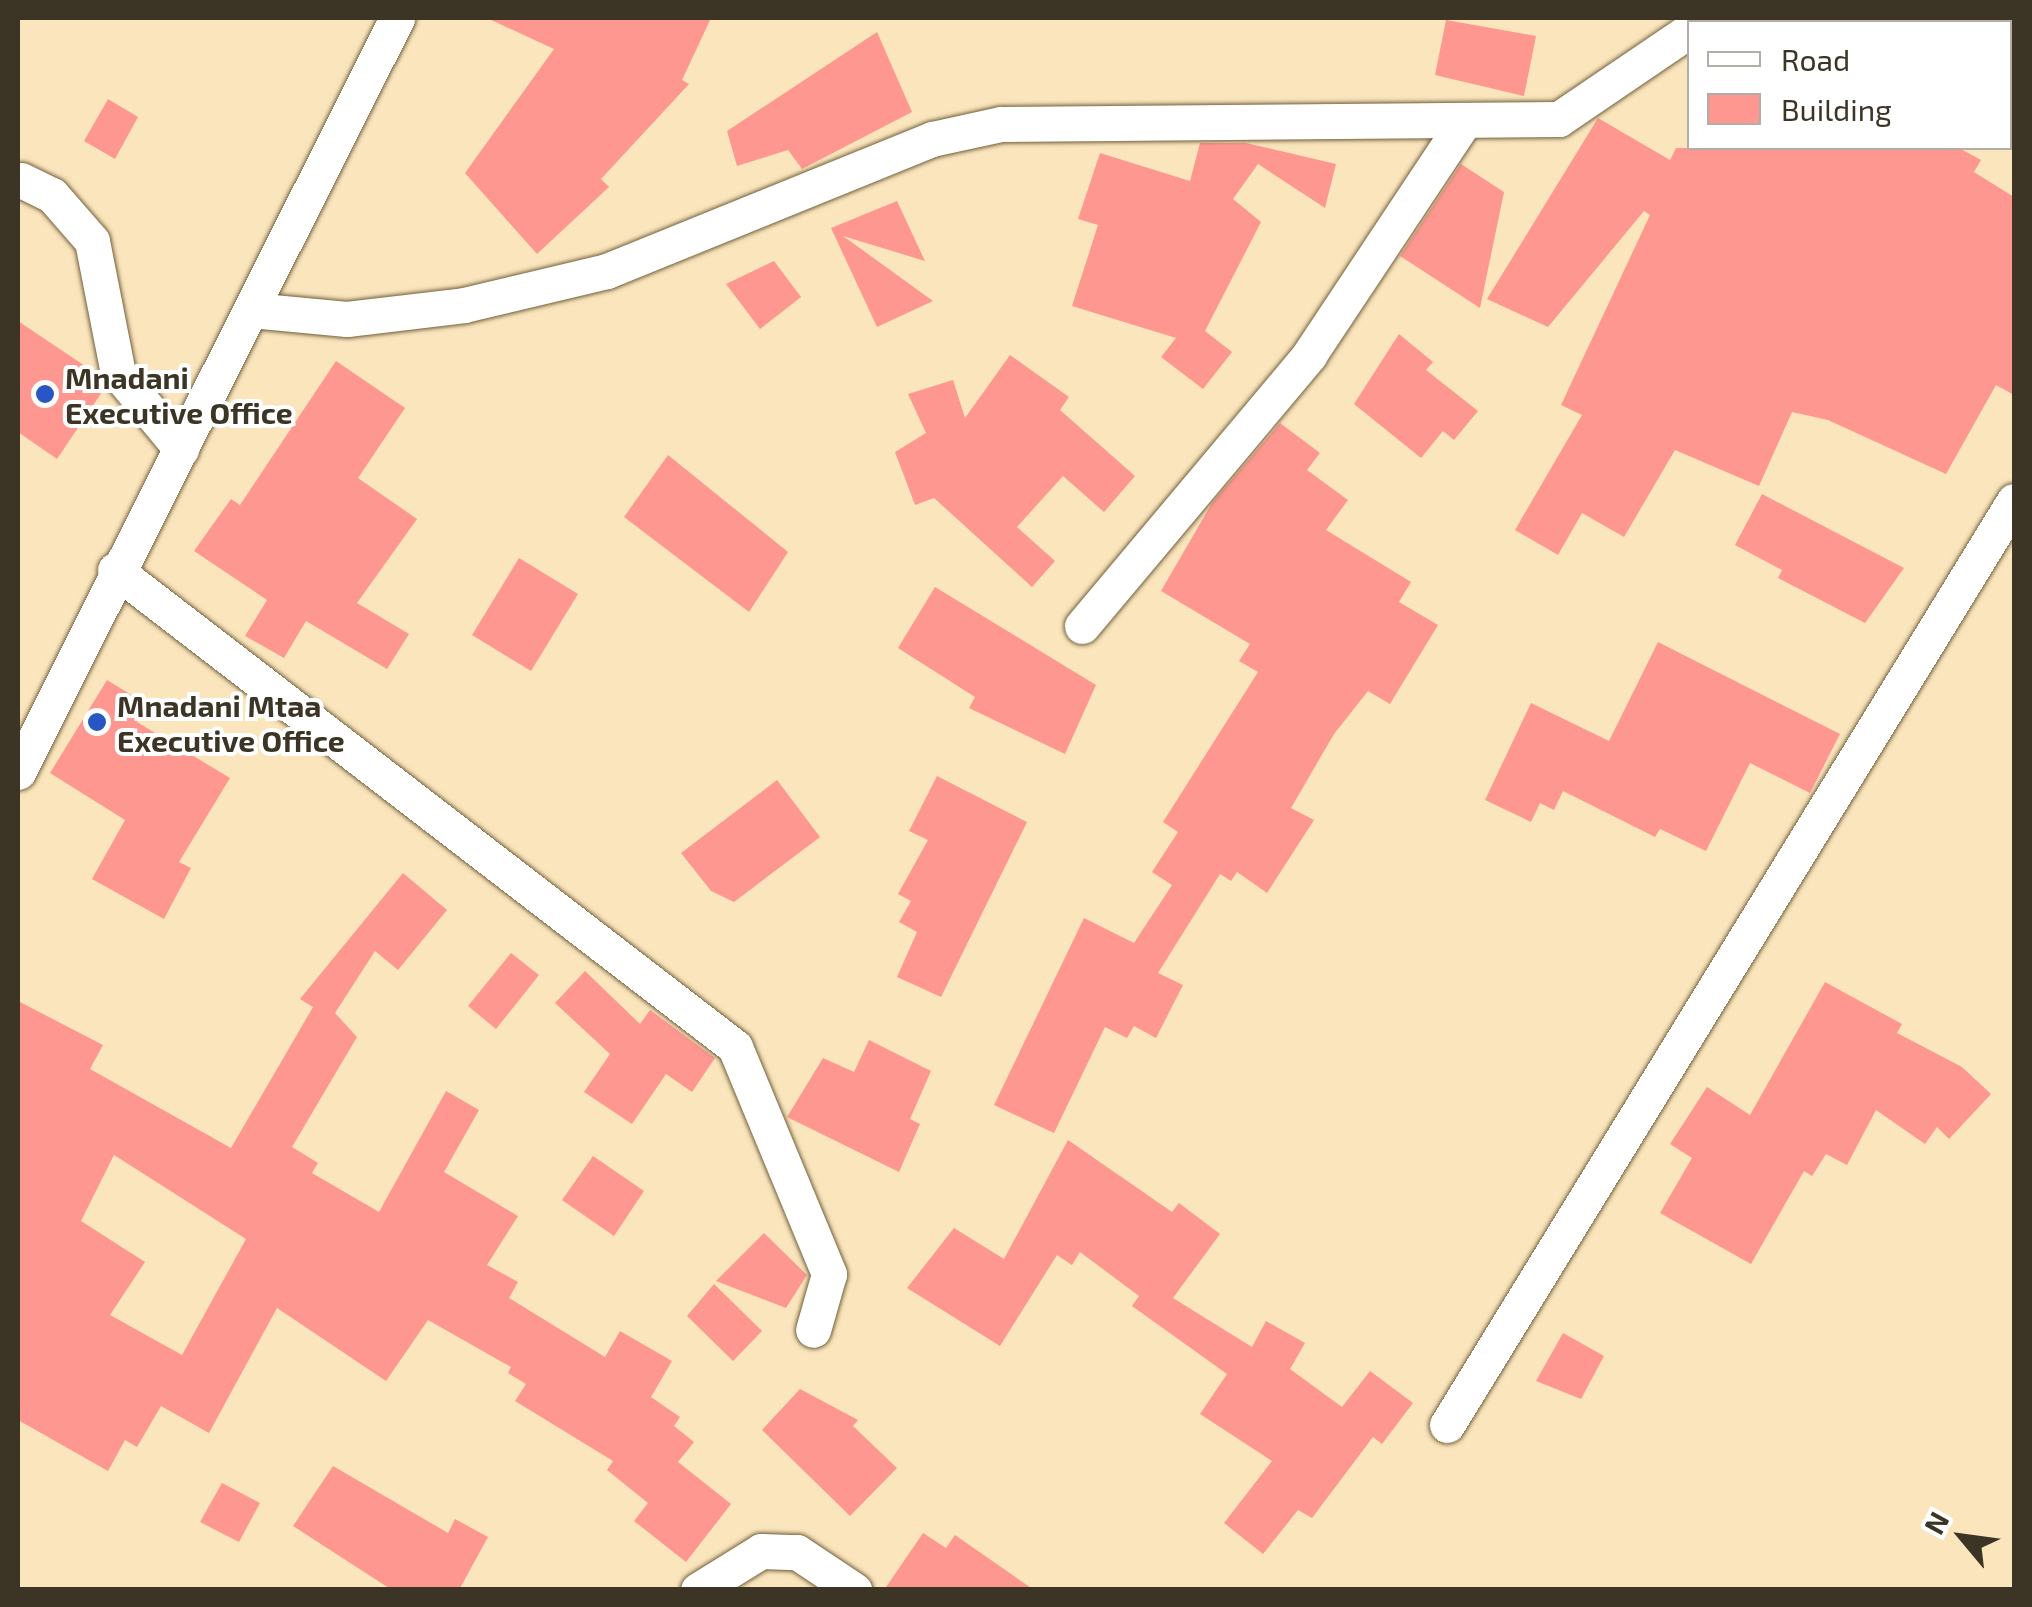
<!DOCTYPE html>
<html>
<head>
<meta charset="utf-8">
<style>
  body { margin:0 }
  #map { position:relative; width:2032px; height:1607px; overflow:hidden; background:#fae5bd; font-family:"Exo 2",sans-serif }
  div>[style] { position:absolute }
  [style*='--x'] { left:calc(var(--x)*1px); top:calc(var(--y)*1px); width:calc(var(--w)*1px); rotate:calc(var(--a)*1deg) }
  .building>* { inset:0; background:#ff9791 }
  .roads { filter:drop-shadow(0 0 2px #72603c) drop-shadow(0 0 2px #72603c) }
  .minor>* { height:35px; margin:-17.5px; padding:0 17.5px; transform-origin:17.5px; border-radius:17.5px; background:#fff }
  .dots>* { width:28px; height:28px; translate:-50% -50%; box-sizing:border-box; border:5px solid #fff; border-radius:50% }
  span { translate:-50% -50%; white-space:nowrap; text-align:center; line-height:1.15; -webkit-text-stroke:8px #fff; paint-order:stroke }
  .poi-label { font-size:30px; color:#3c3424; font-weight:700 }
  .left { translate:0 -50%; text-align:left }
  .frame { position:absolute; inset:0; border:20px solid #3c3424; pointer-events:none }
  .legend { position:absolute; left:1687px; top:20px; width:325px; height:130px; box-sizing:border-box; background:#fff; border:2px solid #b1aea7; margin:0; padding:12px 18px; list-style:none; font-size:30px; color:#3c3424 }
  .legend li { display:flex; align-items:center; gap:20px; height:50px }
  .legend b { width:50px; border:2px solid #b1aea7 }
  .north { position:absolute; left:1912px; top:1487px; width:100px; height:100px; -webkit-text-stroke:8px #fff; paint-order:stroke; rotate:299deg; font-size:28px; font-weight:700; line-height:40px; text-align:center; color:#3c3424 }
  .north::after { content:''; display:block; margin:auto; width:35px; height:45px; background:#3c3424; clip-path:polygon(50% 0,100% 100%,50% 72%,0 100%) }
</style>
</head>
<body>
<div id="map">
  <div class="building">
    <i style="clip-path:polygon(487px 18px,711px 18px,682px 80px,689px 84px,601px 179px,609px 187px,537px 254px,465px 173px,554px 49px)"></i>
    <i style="clip-path:polygon(1446px 20px,1536px 36px,1524px 96px,1435px 75px)"></i>
    <i style="clip-path:polygon(877px 32px,912px 112px,802px 169px,788px 150px,737px 166px,727px 131px)"></i>
    <i style="clip-path:polygon(108px 99px,138px 117px,115px 159px,84px 141px)"></i>
    <i style="clip-path:polygon(1598px 118px,1670px 160px,1676px 148px,1959px 148px,1981px 160px,1974px 172px,2014px 197px,2014px 395px,1996px 385px,1946px 474px,1828px 420px,1792px 412px,1759px 486px,1675px 450px,1624px 537px,1582px 513px,1558px 555px,1515px 530px,1582px 415px,1561px 405px,1650px 215px,1644px 211px,1548px 327px,1487px 299px)"></i>
    <i style="clip-path:polygon(1200px 143px,1246px 143px,1336px 164px,1325px 208px,1258px 164px,1233px 199px,1261px 222px,1205px 331px,1232px 352px,1203px 389px,1161px 357px,1176px 338px,1072px 306px,1098px 225px,1078px 219px,1100px 153px,1190px 181px)"></i>
    <i style="clip-path:polygon(1461px 164px,1504px 192px,1480px 308px,1400px 256px)"></i>
    <i style="clip-path:polygon(897px 201px,925px 261px,843px 236px,933px 301px,877px 327px,831px 228px)"></i>
    <i style="clip-path:polygon(774px 261px,801px 297px,760px 329px,726px 284px)"></i>
    <i style="clip-path:polygon(18px 321px,97px 374px,104px 389px,57px 459px,18px 432px)"></i>
    <i style="clip-path:polygon(1399px 334px,1433px 362px,1426px 370px,1478px 411px,1454px 440px,1443px 431px,1421px 458px,1354px 404px)"></i>
    <i style="clip-path:polygon(1010px 355px,1069px 397px,1060px 410px,1135px 476px,1104px 512px,1063px 476px,1017px 527px,1055px 561px,1032px 587px,934px 498px,915px 505px,895px 452px,926px 433px,908px 394px,953px 380px,965px 418px)"></i>
    <i style="clip-path:polygon(336px 361px,405px 408px,358px 478px,417px 519px,357px 603px,409px 634px,387px 669px,306px 621px,284px 658px,245px 636px,267px 600px,194px 551px,231px 499px,240px 505px)"></i>
    <i style="clip-path:polygon(1280px 423px,1320px 453px,1307px 470px,1348px 500px,1326px 530px,1411px 582px,1399px 602px,1438px 625px,1390px 704px,1368px 691px,1334px 734px,1291px 808px,1314px 820px,1267px 893px,1237px 872px,1231px 881px,1220px 874px,1158px 973px,1183px 985px,1156px 1038px,1134px 1026px,1127px 1038px,1105px 1027px,1054px 1133px,994px 1105px,1084px 918px,1134px 943px,1172px 885px,1152px 872px,1178px 832px,1163px 822px,1258px 672px,1239px 661px,1250px 644px,1161px 591px,1212px 503px)"></i>
    <i style="clip-path:polygon(668px 455px,788px 552px,749px 612px,624px 517px)"></i>
    <i style="clip-path:polygon(1762px 494px,1904px 568px,1865px 623px,1778px 578px,1782px 570px,1735px 545px)"></i>
    <i style="clip-path:polygon(519px 558px,578px 594px,531px 671px,472px 635px)"></i>
    <i style="clip-path:polygon(935px 587px,1096px 685px,1065px 754px,969px 708px,975px 697px,898px 648px)"></i>
    <i style="clip-path:polygon(1658px 642px,1840px 734px,1810px 793px,1750px 763px,1706px 851px,1660px 829px,1655px 837px,1563px 791px,1554px 810px,1540px 803px,1531px 822px,1485px 800px,1531px 703px,1609px 741px)"></i>
    <i style="clip-path:polygon(107px 680px,148px 705px,137px 722px,230px 778px,179px 862px,191px 868px,164px 919px,92px 879px,125px 820px,50px 773px)"></i>
    <i style="clip-path:polygon(937px 776px,1027px 822px,941px 997px,897px 977px,917px 932px,899px 922px,911px 901px,898px 894px,928px 840px,909px 831px)"></i>
    <i style="clip-path:polygon(777px 780px,820px 837px,734px 902px,711px 891px,681px 853px)"></i>
    <i style="clip-path:polygon(evenodd,403px 873px,447px 910px,398px 970px,375px 951px,335px 1013px,357px 1037px,292px 1147px,318px 1163px,312px 1173px,379px 1212px,446px 1091px,479px 1110px,444px 1172px,518px 1216px,487px 1265px,518px 1282px,509px 1298px,605px 1357px,620px 1331px,672px 1361px,651px 1397px,680px 1417px,674px 1426px,694px 1442px,678px 1462px,731px 1504px,686px 1562px,634px 1521px,648px 1503px,607px 1470px,613px 1461px,515px 1401px,526px 1384px,508px 1373px,511px 1367px,428px 1320px,386px 1381px,277px 1308px,209px 1433px,161px 1406px,137px 1447px,125px 1440px,108px 1471px,18px 1420px,18px 1001px,103px 1045px,90px 1069px,231px 1148px,313px 1007px,300px 999px,403px 873px,114px 1155px,246px 1239px,182px 1355px,110px 1315px,145px 1262px,81px 1221px,114px 1155px)"></i>
    <i style="clip-path:polygon(511px 953px,539px 975px,496px 1029px,468px 1006px)"></i>
    <i style="clip-path:polygon(585px 971px,640px 1024px,650px 1010px,715px 1058px,692px 1092px,666px 1074px,632px 1124px,584px 1092px,610px 1054px,555px 1003px)"></i>
    <i style="clip-path:polygon(1825px 982px,1902px 1024px,1897px 1033px,1962px 1067px,1991px 1094px,1949px 1139px,1937px 1127px,1925px 1144px,1876px 1110px,1847px 1165px,1826px 1154px,1812px 1176px,1804px 1171px,1751px 1264px,1660px 1213px,1692px 1158px,1670px 1144px,1707px 1087px,1750px 1115px)"></i>
    <i style="clip-path:polygon(869px 1040px,931px 1071px,910px 1119px,920px 1124px,899px 1172px,787px 1117px,823px 1058px,854px 1072px)"></i>
    <i style="clip-path:polygon(1068px 1140px,1172px 1212px,1179px 1203px,1220px 1234px,1173px 1298px,1252px 1347px,1266px 1321px,1305px 1343px,1290px 1369px,1342px 1407px,1370px 1371px,1413px 1403px,1382px 1444px,1373px 1437px,1312px 1518px,1298px 1510px,1263px 1554px,1224px 1523px,1272px 1461px,1200px 1414px,1227px 1374px,1132px 1306px,1139px 1296px,1080px 1252px,1072px 1265px,1057px 1255px,1000px 1346px,907px 1288px,954px 1228px,1004px 1259px)"></i>
    <i style="clip-path:polygon(593px 1156px,644px 1191px,614px 1236px,562px 1200px)"></i>
    <i style="clip-path:polygon(764px 1233px,807px 1275px,786px 1308px,716px 1281px)"></i>
    <i style="clip-path:polygon(714px 1284px,762px 1331px,733px 1361px,687px 1316px)"></i>
    <i style="clip-path:polygon(1563px 1333px,1604px 1356px,1581px 1399px,1536px 1381px)"></i>
    <i style="clip-path:polygon(800px 1389px,858px 1420px,853px 1426px,897px 1468px,850px 1516px,762px 1430px)"></i>
    <i style="clip-path:polygon(333px 1466px,448px 1533px,455px 1519px,488px 1537px,459px 1590px,392px 1590px,293px 1526px)"></i>
    <i style="clip-path:polygon(222px 1483px,260px 1503px,239px 1542px,200px 1522px)"></i>
    <i style="clip-path:polygon(923px 1533px,946px 1548px,955px 1535px,1034px 1590px,884px 1590px)"></i>
  </div>
  <div class="roads">
    <div class="minor">
      <i style="--x:1840;--y:18;--w:12;--a:20"></i>
      <i style="--x:2010;--y:111;--w:6;--a:45"></i>
      <i style="--x:21;--y:180;--w:34;--a:26"></i>
      <i style="--x:52;--y:195;--w:61;--a:49"></i>
      <i style="--x:92;--y:241;--w:135;--a:78.9"></i>
      <i style="--x:118;--y:373;--w:99;--a:50.3"></i>
      <i style="--x:251;--y:310;--w:96;--a:5.4"></i>
      <i style="--x:347;--y:319;--w:118;--a:-6.8"></i>
      <i style="--x:464;--y:305;--w:147;--a:-13.4"></i>
      <i style="--x:607;--y:271;--w:351;--a:-22.1"></i>
      <i style="--x:932;--y:139;--w:71;--a:-12.3"></i>
      <i style="--x:1001;--y:124;--w:558;--a:-0.51"></i>
      <i style="--x:1559;--y:119;--w:158;--a:-34.2"></i>
      <i style="--x:115;--y:570;--w:782;--a:37.57"></i>
      <i style="--x:735;--y:1047;--w:246;--a:67.5"></i>
      <i style="--x:829;--y:1274;--w:58;--a:105.9"></i>
      <i style="--x:1082;--y:626;--w:354;--a:-50"></i>
      <i style="--x:1309;--y:355;--w:278;--a:-56.4"></i>
      <i style="--x:18;--y:772;--w:844;--a:-63.31"></i>
      <i style="--x:1447;--y:1425;--w:1084;--a:-58.47"></i>
      <i style="--x:698;--y:1590;--w:74;--a:-31.8"></i>
      <i style="--x:761;--y:1551;--w:36;--a:2"></i>
      <i style="--x:797;--y:1552;--w:69;--a:33.7"></i>
    </div>
  </div>
  <div class="dots">
    <i style="left:45px;top:394px;background:#2856c5"></i>
    <i style="left:97px;top:722px;background:#2856c5"></i>
  </div>
  <div class="poi-label">
    <span class="left" style="left:65px;top:394px">Mnadani<br>Executive Office</span>
    <span class="left" style="left:117px;top:722px">Mnadani Mtaa<br>Executive Office</span>
  </div>
  <div class="frame"></div>
  <ul class="legend">
  <li><b style="height:12px;background:#fff"></b>Road</li>
  <li><b style="height:28px;background:#ff9791"></b>Building</li>
  </ul>
  <div class="north">N</div>
</div>
</body>
</html>
